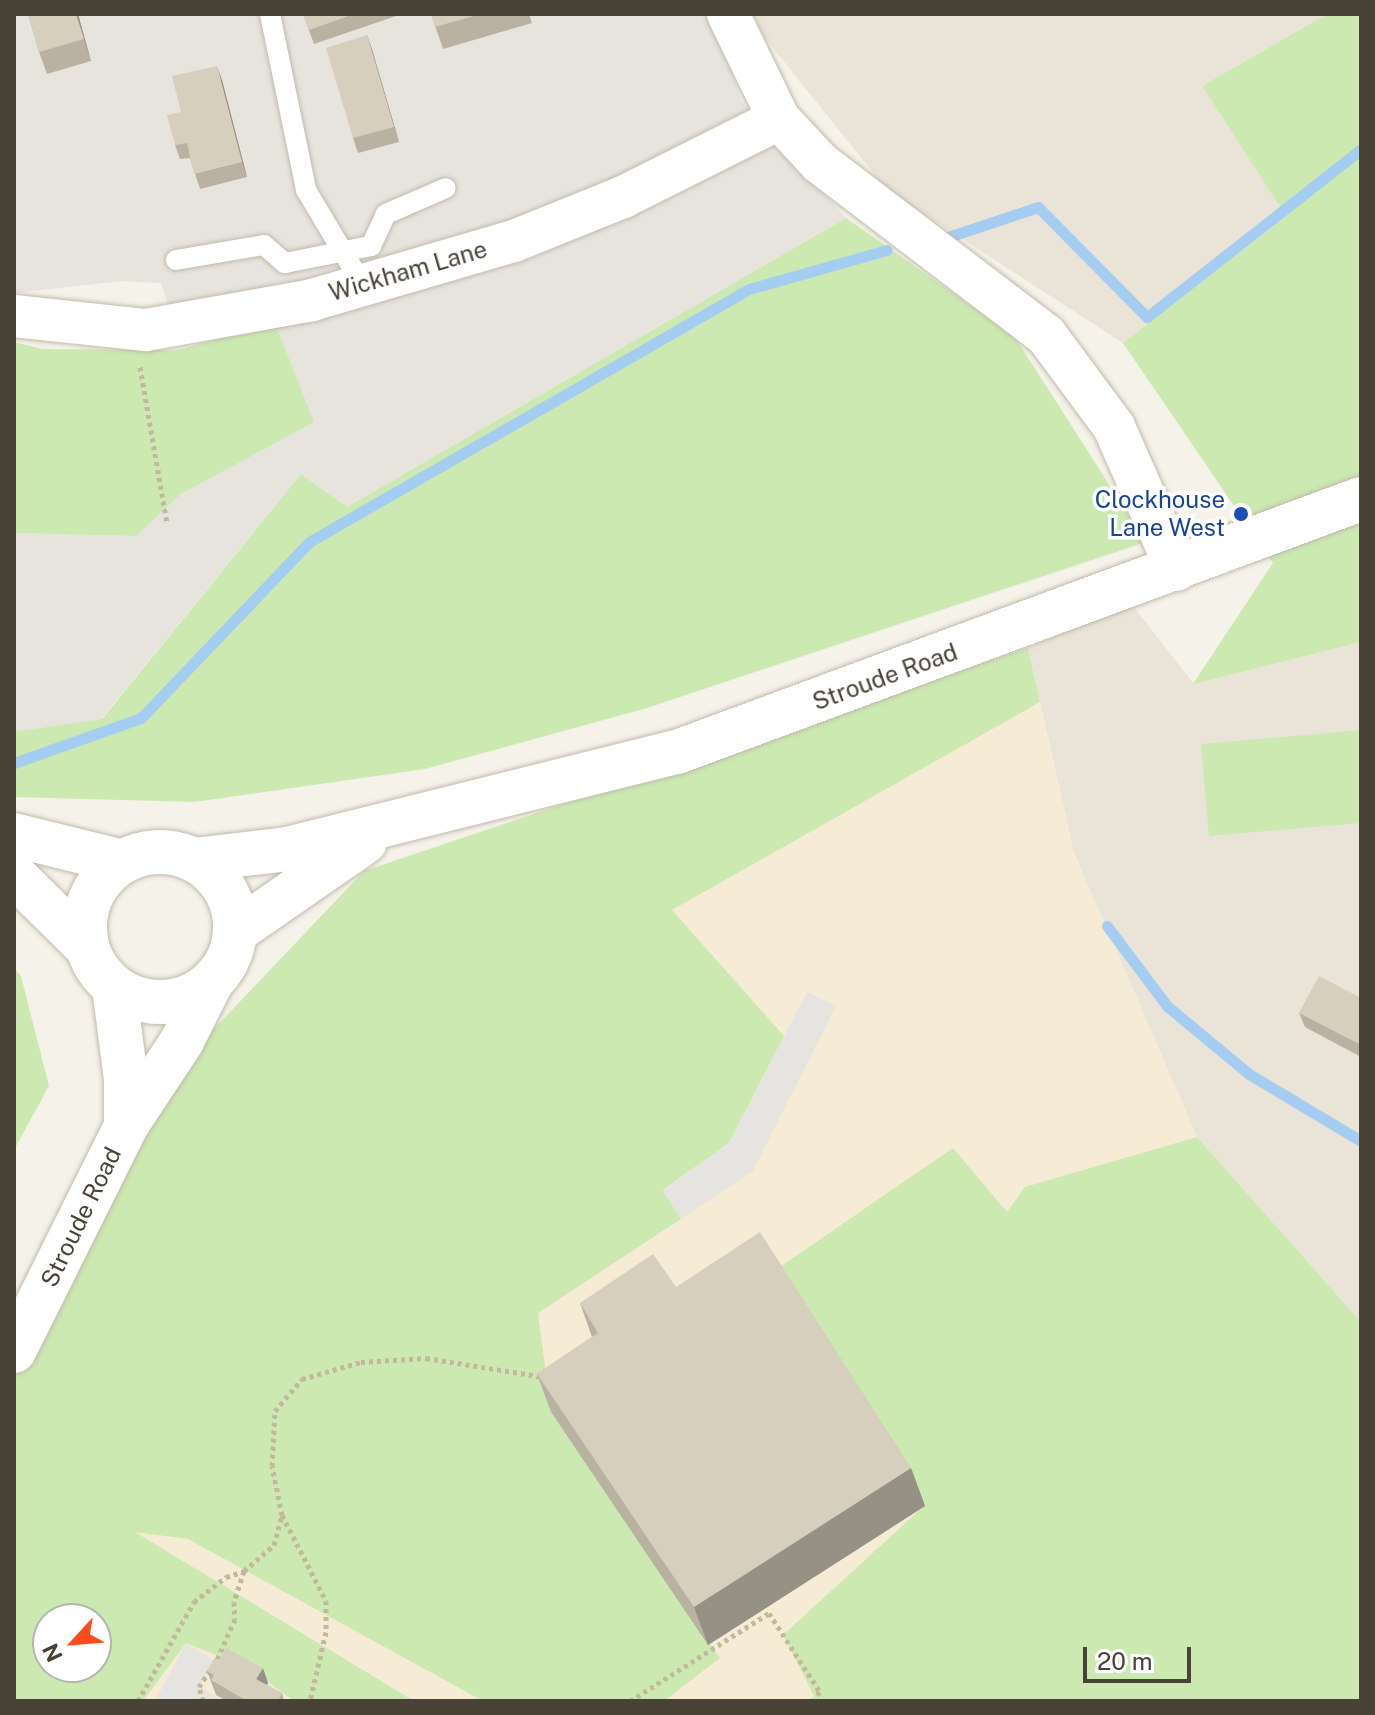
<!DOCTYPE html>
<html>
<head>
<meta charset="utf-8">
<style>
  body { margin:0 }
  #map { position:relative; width:1375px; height:1715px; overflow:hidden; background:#f5f2e9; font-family:"Public Sans",sans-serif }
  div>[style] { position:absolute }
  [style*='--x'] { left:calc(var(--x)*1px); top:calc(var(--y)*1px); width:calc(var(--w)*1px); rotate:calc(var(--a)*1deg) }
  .residential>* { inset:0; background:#e9e4d7 }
  .commercial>* { inset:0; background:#f6ebd5 }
  .industrial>* { inset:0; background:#e7e4de }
  .green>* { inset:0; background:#cce9b2 }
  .parking>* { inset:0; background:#e6e4e1 }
  .stream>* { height:11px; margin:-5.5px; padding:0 5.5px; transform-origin:5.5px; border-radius:5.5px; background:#a5cdf1 }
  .path>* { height:5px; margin-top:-2.5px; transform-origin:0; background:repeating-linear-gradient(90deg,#c2b89c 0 4px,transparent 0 8px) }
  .roads { filter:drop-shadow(0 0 2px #c0bbab) drop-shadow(0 0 2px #c0bbab) }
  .service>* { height:20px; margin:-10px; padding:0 10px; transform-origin:10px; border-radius:10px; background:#fff }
  .minor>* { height:42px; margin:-21px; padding:0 21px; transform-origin:21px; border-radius:21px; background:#fff }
  .tertiary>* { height:44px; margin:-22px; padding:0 22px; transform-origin:22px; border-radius:22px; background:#fff }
  .tertiary>.ring { margin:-22px; padding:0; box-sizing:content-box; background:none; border:44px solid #fff; border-radius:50% }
  .wall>* { inset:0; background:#b9b2a3 }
  .shaded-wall>* { inset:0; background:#969185 }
  .building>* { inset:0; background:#d7cfbe }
  .dots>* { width:22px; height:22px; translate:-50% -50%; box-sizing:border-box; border:4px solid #fff; border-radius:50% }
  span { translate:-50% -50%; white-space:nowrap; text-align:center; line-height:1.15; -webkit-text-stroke:7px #fff; paint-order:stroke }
  .street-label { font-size:24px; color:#494337 }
  .transit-label { font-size:24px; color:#164399 }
  .right { translate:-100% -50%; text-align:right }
  .frame { position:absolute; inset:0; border:16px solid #494337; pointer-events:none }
  .north { position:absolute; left:32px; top:1603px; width:80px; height:80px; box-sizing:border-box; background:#fff; border:2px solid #b6b4af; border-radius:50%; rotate:244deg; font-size:22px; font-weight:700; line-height:32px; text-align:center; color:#494337 }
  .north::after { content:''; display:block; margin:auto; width:28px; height:36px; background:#fc4c19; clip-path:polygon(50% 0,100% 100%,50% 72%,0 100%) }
  .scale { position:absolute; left:1083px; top:1647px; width:108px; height:36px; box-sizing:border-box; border:4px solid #494337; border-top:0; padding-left:10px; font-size:24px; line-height:28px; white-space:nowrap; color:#494337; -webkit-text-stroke:6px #fff; paint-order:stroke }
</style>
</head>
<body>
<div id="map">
  <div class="residential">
    <i style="clip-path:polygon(754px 14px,1327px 14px,1202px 86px,1286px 215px,1123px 343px,887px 190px,761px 33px)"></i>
    <i style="clip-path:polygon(1130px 602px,1193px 683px,1361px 642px,1361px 1322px,1197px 1137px,1074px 853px,1028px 648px)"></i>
  </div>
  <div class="commercial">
    <i style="clip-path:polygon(evenodd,1028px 648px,1074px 853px,1197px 1137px,1361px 1322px,991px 1701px,14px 1701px,14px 1371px,364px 871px,1028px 648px,48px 1619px,96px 1619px,96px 1667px,48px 1667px,48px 1619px)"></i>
  </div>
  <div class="industrial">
    <i style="clip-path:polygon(14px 14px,715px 14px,741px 101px,846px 218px,347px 507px,301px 474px,101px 719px,20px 734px,14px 732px,14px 533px,136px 536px,181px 494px,313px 422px,275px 323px,169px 308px,161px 283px,122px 281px,14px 293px)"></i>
  </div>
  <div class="green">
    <i style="clip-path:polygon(1327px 14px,1361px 14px,1361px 642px,1193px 684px,1273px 563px,1123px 343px,1286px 216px,1202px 86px)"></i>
    <i style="clip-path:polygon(846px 218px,1014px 336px,1146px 542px,647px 708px,425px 769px,194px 802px,14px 797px,14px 732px,102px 719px,301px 474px,347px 507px)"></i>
    <i style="clip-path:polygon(275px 323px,314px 422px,181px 494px,136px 536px,14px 533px,14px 342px,42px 349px,178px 350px)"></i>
    <i style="clip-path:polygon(evenodd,1028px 648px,1040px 702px,672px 910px,784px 1036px,729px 1143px,663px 1190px,681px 1219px,538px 1313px,551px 1412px,720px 1658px,664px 1701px,483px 1701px,188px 1539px,135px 1532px,414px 1701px,294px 1701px,249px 1668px,186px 1643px,143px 1701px,14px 1701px,14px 1371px,192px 1052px,364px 871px,1028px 648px,48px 1619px,96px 1619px,96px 1667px,48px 1667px,48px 1619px)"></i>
    <i style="clip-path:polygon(1361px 730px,1361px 823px,1209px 836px,1201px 744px)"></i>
    <i style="clip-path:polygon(14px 968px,21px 976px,49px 1086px,14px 1150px)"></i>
    <i style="clip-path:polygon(1197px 1137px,1361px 1322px,1361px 1701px,809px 1701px,814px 1696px,783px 1635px,924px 1506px,774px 1271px,953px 1148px,1007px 1212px,1025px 1187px)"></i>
  </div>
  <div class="parking">
    <i style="clip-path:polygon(807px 992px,836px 1006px,753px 1171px,681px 1219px,663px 1191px,729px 1143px)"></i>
    <i style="clip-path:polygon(186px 1643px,216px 1662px,200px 1687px,223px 1701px,155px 1701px)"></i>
  </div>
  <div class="stream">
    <i style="--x:948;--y:237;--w:95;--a:-18.4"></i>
    <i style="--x:1038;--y:207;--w:155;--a:45.3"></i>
    <i style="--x:1147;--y:317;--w:272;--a:-38.1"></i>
    <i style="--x:14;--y:763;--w:135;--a:-19.5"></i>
    <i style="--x:141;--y:718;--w:243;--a:-46.3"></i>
    <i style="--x:309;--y:542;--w:508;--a:-29.9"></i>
    <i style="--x:749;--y:289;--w:143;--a:-15.8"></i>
    <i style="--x:1107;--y:926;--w:100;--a:53.1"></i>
    <i style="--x:1167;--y:1006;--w:107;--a:39.7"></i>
    <i style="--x:1249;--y:1074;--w:131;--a:30.9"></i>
  </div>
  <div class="path">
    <i style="--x:140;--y:367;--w:158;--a:80.2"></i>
    <i style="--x:282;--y:1515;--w:97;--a:62.9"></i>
    <i style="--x:326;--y:1601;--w:31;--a:90"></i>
    <i style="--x:326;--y:1632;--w:71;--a:103.1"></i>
    <i style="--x:244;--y:1571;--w:40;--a:-41"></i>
    <i style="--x:274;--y:1545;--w:31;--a:-75"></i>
    <i style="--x:282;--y:1515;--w:50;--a:-101.5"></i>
    <i style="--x:272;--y:1466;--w:55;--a:-86.9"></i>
    <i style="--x:275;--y:1411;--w:42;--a:-49.8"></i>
    <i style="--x:302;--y:1379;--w:61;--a:-16.1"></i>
    <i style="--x:361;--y:1362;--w:65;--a:-3.5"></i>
    <i style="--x:426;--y:1358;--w:120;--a:9.1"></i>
    <i style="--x:138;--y:1701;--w:114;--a:-60.5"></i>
    <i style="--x:194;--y:1602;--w:41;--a:-38"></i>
    <i style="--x:226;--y:1577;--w:19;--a:-18"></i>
    <i style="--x:244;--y:1571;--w:33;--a:108"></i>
    <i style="--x:234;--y:1602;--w:17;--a:87"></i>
    <i style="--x:235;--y:1619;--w:47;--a:113.8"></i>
    <i style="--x:203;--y:1701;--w:15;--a:-106"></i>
    <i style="--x:199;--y:1687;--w:20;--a:-57"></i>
    <i style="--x:630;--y:1701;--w:165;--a:-32.3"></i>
    <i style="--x:769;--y:1613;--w:94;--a:57.2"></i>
    <i style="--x:820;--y:1692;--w:6;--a:141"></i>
  </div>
  <div class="roads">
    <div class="service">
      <i style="--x:270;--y:14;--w:180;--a:78.4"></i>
      <i style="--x:306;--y:190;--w:109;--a:59.2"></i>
      <i style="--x:176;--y:260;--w:89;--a:-9.7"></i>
      <i style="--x:264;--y:245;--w:28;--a:41"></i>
      <i style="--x:285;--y:263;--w:88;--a:-11.2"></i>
      <i style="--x:371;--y:246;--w:35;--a:-65"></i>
      <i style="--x:386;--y:214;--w:65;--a:-23.4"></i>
    </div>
    <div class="minor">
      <i style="--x:728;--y:14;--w:117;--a:64.1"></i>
      <i style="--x:779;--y:119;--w:60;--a:47"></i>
      <i style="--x:820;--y:163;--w:284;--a:37.3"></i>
      <i style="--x:1046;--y:335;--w:114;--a:53.5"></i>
      <i style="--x:1114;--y:427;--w:156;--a:66.2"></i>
      <i style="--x:14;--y:316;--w:133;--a:6.1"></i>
      <i style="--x:146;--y:330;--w:169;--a:-10.2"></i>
      <i style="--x:312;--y:300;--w:210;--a:-16.3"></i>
      <i style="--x:514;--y:241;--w:118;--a:-22"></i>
      <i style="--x:623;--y:197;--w:174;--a:-26.6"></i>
    </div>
    <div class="tertiary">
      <i style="--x:14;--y:835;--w:112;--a:13.9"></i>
      <i class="ring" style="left:85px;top:852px;width:106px;height:106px"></i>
      <i style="--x:194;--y:860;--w:94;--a:-6.7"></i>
      <i style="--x:287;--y:849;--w:402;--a:-14"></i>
      <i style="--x:677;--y:752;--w:729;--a:-20.3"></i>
      <i style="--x:14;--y:875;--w:103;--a:44.6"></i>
      <i style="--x:235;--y:932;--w:158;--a:-34.7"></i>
      <i style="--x:114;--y:987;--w:94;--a:82.6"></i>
      <i style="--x:126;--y:1080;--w:46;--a:90"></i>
      <i style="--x:14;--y:1351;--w:251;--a:-63.5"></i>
      <i style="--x:126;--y:1126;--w:102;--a:-56.6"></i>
      <i style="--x:182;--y:1041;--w:65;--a:-63.4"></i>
    </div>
  </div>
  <div class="wall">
    <i style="clip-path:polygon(28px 14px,78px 14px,91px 61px,47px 74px,39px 52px)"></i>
    <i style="clip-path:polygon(303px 14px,402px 14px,314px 44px)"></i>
    <i style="clip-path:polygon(431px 14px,529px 14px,532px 23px,443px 49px)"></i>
    <i style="clip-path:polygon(367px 35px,399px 142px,358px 153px,353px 138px)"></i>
    <i style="clip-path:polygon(222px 80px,247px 177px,200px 189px,190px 158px,180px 159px,175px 145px,181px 112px)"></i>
    <i style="clip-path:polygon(1361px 998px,1361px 1057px,1305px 1027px,1299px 1013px)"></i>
    <i style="clip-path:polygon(676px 1287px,911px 1468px,925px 1506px,708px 1645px,551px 1412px,537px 1374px,592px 1337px,580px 1303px)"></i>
    <i style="clip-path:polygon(207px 1671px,268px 1683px,267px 1685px,282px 1693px,284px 1701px,227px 1701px,216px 1695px)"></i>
  </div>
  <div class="shaded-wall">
    <i style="clip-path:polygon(76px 14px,78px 14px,91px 61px,84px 39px)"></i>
    <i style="clip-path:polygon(367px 35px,372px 49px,399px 142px,394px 127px)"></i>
    <i style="clip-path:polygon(217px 66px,222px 80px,247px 177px,242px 162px)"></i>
    <i style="clip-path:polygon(911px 1468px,925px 1506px,708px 1645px,694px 1607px)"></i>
    <i style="clip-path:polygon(263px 1668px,268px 1683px,261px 1694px,256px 1679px)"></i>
  </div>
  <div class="building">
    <i style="clip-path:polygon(28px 14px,76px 14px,84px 39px,39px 52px)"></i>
    <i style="clip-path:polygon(303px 14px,354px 14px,309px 30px)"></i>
    <i style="clip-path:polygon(431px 14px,481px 14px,435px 27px)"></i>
    <i style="clip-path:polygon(367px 35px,394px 127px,353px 138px,326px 48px)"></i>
    <i style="clip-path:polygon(217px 66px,242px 162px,194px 174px,187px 143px,175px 145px,167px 115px,181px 112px,172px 76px)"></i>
    <i style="clip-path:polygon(1319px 976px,1361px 998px,1361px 1045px,1299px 1013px)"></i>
    <i style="clip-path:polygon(760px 1232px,911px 1468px,694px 1607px,537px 1374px,598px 1333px,580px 1303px,653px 1254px,676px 1287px)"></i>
    <i style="clip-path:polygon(226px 1648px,263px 1668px,256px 1679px,282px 1693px,279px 1699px,282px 1701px,247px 1701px,211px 1680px,214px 1675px,207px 1671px,214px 1659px,220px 1659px)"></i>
  </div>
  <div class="dots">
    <i style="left:1241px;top:514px;background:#1a4fb4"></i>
  </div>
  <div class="street-label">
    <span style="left:408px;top:271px;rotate:-16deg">Wickham Lane</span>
    <span style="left:885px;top:677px;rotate:-20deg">Stroude Road</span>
    <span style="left:81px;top:1217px;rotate:-64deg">Stroude Road</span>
  </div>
  <div class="transit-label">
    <span class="right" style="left:1225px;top:514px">Clockhouse<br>Lane West</span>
  </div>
  <div class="frame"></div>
  <div class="north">N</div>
  <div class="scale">20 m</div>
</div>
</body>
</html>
